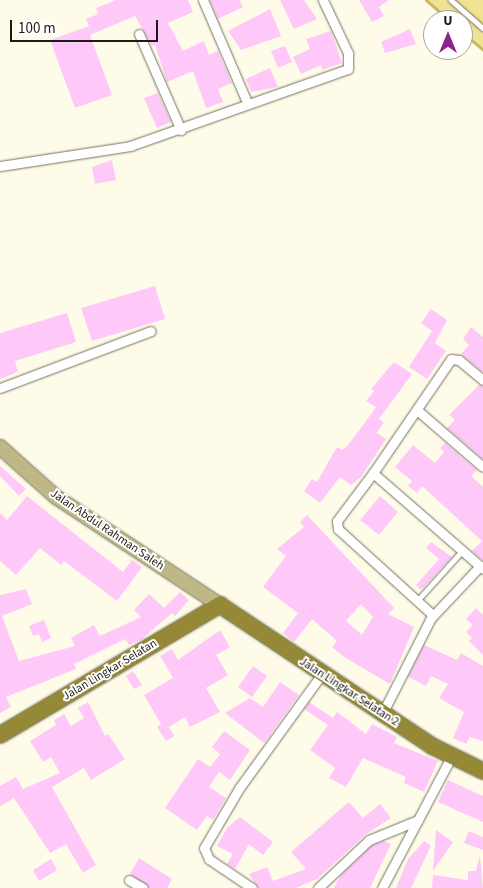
<!DOCTYPE html>
<html>
<head>
<meta charset="utf-8">
<style>
  body { margin:0 }
  #map { position:relative; width:483px; height:888px; overflow:hidden; background:#fefce9; font-family:"Source Sans 3",sans-serif }
  div>[style] { position:absolute }
  [style*='--x'] { left:calc(var(--x)*1px); top:calc(var(--y)*1px); width:calc(var(--w)*1px); rotate:calc(var(--a)*1deg) }
  .green>* { inset:0; background:#f0e392 }
  .stream>* { height:3px; margin:-1.5px; padding:0 1.5px; transform-origin:1.5px; border-radius:1.5px; background:#c6b866 }
  .building>* { inset:0; background:#fec9f8 }
  .roads { filter:drop-shadow(0 0 1px #737160) drop-shadow(0 0 1px #737160) }
  .lane>* { height:4.5px; margin:-2.25px; padding:0 2.25px; transform-origin:2.25px; border-radius:2.25px; background:#fff }
  .street>* { height:9px; margin:-4.5px; padding:0 4.5px; transform-origin:4.5px; border-radius:4.5px; background:#fff }
  .primary>* { height:14px; margin:-7px; padding:0 7px; transform-origin:7px; border-radius:7px; background:#bfb886 }
  .highway>* { height:16px; margin:-8px; padding:0 8px; transform-origin:8px; border-radius:8px; background:#958836 }
  span { translate:-50% -50%; white-space:nowrap; text-align:center; line-height:1.15; -webkit-text-stroke:4px #fff; paint-order:stroke }
  .street-label { font-size:12px; color:#1c1b14 }
  .north { position:absolute; left:423px; top:10px; width:50px; height:50px; box-sizing:border-box; background:#fff; border:1px solid #a4a4a1; border-radius:50%; rotate:0deg; font-size:14px; font-weight:700; line-height:20px; text-align:center; color:#1c1b14 }
  .north::after { content:''; display:block; margin:auto; width:18px; height:22px; background:#8d2489; clip-path:polygon(50% 0,100% 100%,50% 72%,0 100%) }
  .scale { position:absolute; left:10px; top:20px; width:148px; height:22px; box-sizing:border-box; border:2px solid #1c1b14; border-top:0; padding-left:6px; font-size:15px; line-height:18px; white-space:nowrap; color:#1c1b14; -webkit-text-stroke:4px #fff; paint-order:stroke }
</style>
</head>
<body>
<div id="map">
  <div class="green">
    <i style="clip-path:polygon(426px 0,483px 0,483px 50px,463px 33px,463px 20px,449px 20px)"></i>
  </div>
  <div class="stream">
    <i style="--x:426;--y:0;--w:30;--a:41"></i>
    <i style="--x:463;--y:33;--w:26;--a:40"></i>
  </div>
  <div class="building">
    <i style="clip-path:polygon(116px 0,188px 0,193px 12px,168px 23px,183px 51px,204px 41px,209px 55px,218px 51px,232px 83px,218px 89px,223px 102px,206px 108px,193px 71px,167px 82px,155px 45px,152px 46px,135px 16px,90px 35px,112px 95px,75px 108px,50px 40px,89px 26px,86px 19px,98px 14px,96px 8px)"></i>
    <i style="clip-path:polygon(210px 0,239px 0,243px 7px,218px 19px)"></i>
    <i style="clip-path:polygon(280px 0,304px 0,317px 19px,294px 29px)"></i>
    <i style="clip-path:polygon(359px 0,389px 0,379px 7px,384px 16px,372px 22px)"></i>
    <i style="clip-path:polygon(270px 9px,281px 36px,241px 50px,228px 31px)"></i>
    <i style="clip-path:polygon(410px 29px,416px 44px,385px 53px,381px 42px)"></i>
    <i style="clip-path:polygon(331px 31px,342px 63px,322px 70px,321px 65px,301px 74px,293px 57px,310px 49px,306px 39px)"></i>
    <i style="clip-path:polygon(285px 46px,292px 62px,278px 68px,271px 51px)"></i>
    <i style="clip-path:polygon(270px 68px,278px 87px,251px 92px,246px 79px)"></i>
    <i style="clip-path:polygon(158px 93px,171px 122px,157px 128px,144px 98px)"></i>
    <i style="clip-path:polygon(112px 160px,116px 180px,95px 184px,92px 167px)"></i>
    <i style="clip-path:polygon(155px 286px,165px 319px,92px 341px,81px 308px)"></i>
    <i style="clip-path:polygon(431px 309px,447px 320px,435px 343px,446px 351px,427px 379px,409px 367px,432px 331px,421px 323px)"></i>
    <i style="clip-path:polygon(67px 313px,76px 342px,15px 361px,18px 372px,0 379px,0 333px)"></i>
    <i style="clip-path:polygon(471px 327px,483px 337px,483px 372px,461px 354px,469px 345px,463px 339px)"></i>
    <i style="clip-path:polygon(394px 362px,412px 374px,379px 419px,384px 422px,377px 433px,386px 439px,361px 477px,351px 485px,340px 477px,320px 503px,304px 491px,312px 479px,317px 482px,337px 447px,342px 450px,347px 446px,364px 424px,376px 407px,366px 401px,374px 391px,371px 389px)"></i>
    <i style="clip-path:polygon(479px 385px,483px 386px,483px 459px,447px 428px,455px 420px,449px 415px)"></i>
    <i style="clip-path:polygon(445px 443px,477px 470px,471px 476px,483px 487px,483px 560px,472px 551px,482px 541px,422px 486px,417px 493px,408px 486px,412px 481px,395px 467px,413px 445px,435px 463px,444px 452px,440px 448px)"></i>
    <i style="clip-path:polygon(0 466px,26px 489px,19px 496px,0 476px)"></i>
    <i style="clip-path:polygon(27px 496px,123px 572px,132px 560px,142px 567px,117px 601px,64px 561px,61px 565px,40px 548px,16px 575px,0 561px,0 513px,7px 520px)"></i>
    <i style="clip-path:polygon(380px 496px,398px 512px,379px 535px,360px 520px)"></i>
    <i style="clip-path:polygon(evenodd,307px 515px,394px 608px,388px 614px,414px 627px,390px 684px,344px 657px,332px 647px,337px 641px,312px 619px,294px 642px,283px 633px,298px 613px,263px 587px,286px 556px,277px 549px,304px 527px,300px 522px,307px 515px,361px 604px,373px 617px,362px 635px,346px 621px,361px 604px)"></i>
    <i style="clip-path:polygon(431px 542px,452px 557px,421px 590px,416px 585px,439px 559px,426px 548px)"></i>
    <i style="clip-path:polygon(26px 589px,32px 604px,2px 616px,19px 661px,75px 646px,71px 638px,94px 625px,100px 636px,141px 617px,134px 610px,149px 594px,164px 608px,180px 592px,189px 600px,175px 616px,172px 613px,141px 640px,129px 645px,125px 639px,74px 664px,76px 669px,6px 697px,11px 707px,0 713px,0 595px)"></i>
    <i style="clip-path:polygon(476px 608px,483px 615px,483px 655px,469px 641px,472px 638px,466px 632px,473px 625px,466px 619px)"></i>
    <i style="clip-path:polygon(44px 620px,51px 638px,42px 642px,39px 634px,33px 636px,29px 626px)"></i>
    <i style="clip-path:polygon(220px 630px,230px 647px,216px 655px,228px 675px,206px 688px,220px 712px,190px 727px,185px 717px,169px 727px,174px 736px,166px 741px,157px 727px,161px 724px,144px 695px,173px 678px,160px 656px,172px 649px,178px 660px)"></i>
    <i style="clip-path:polygon(424px 645px,457px 660px,461px 653px,483px 666px,483px 741px,470px 737px,466px 744px,453px 738px,464px 712px,439px 698px,448px 684px,431px 676px,426px 686px,408px 677px)"></i>
    <i style="clip-path:polygon(253px 666px,267px 676px,252px 697px,238px 687px)"></i>
    <i style="clip-path:polygon(133px 671px,142px 685px,134px 689px,126px 676px)"></i>
    <i style="clip-path:polygon(280px 682px,299px 695px,264px 743px,225px 713px,250px 698px,263px 707px)"></i>
    <i style="clip-path:polygon(88px 702px,105px 736px,108px 734px,125px 759px,91px 780px,84px 768px,52px 787px,96px 865px,83px 873px,66px 844px,50px 853px,14px 798px,0 806px,0 786px,16px 777px,23px 789px,60px 773px,51px 757px,43px 762px,30px 741px,56px 725px,54px 720px,64px 714px,71px 726px,84px 718px,78px 708px)"></i>
    <i style="clip-path:polygon(309px 702px,333px 718px,337px 712px,366px 734px,372px 724px,397px 737px,394px 743px,438px 761px,424px 792px,404px 783px,406px 777px,363px 758px,346px 787px,329px 778px,335px 768px,310px 750px,328px 725px,304px 709px)"></i>
    <i style="clip-path:polygon(224px 731px,250px 750px,230px 780px,219px 772px,209px 787px,226px 798px,213px 820px,207px 816px,197px 830px,165px 808px,198px 759px,210px 767px,220px 754px,212px 747px)"></i>
    <i style="clip-path:polygon(448px 780px,483px 796px,483px 822px,438px 802px)"></i>
    <i style="clip-path:polygon(349px 802px,363px 818px,380px 804px,391px 818px,365px 835px,317px 879px,296px 888px,258px 888px,249px 874px,267px 867px,273px 881px,306px 869px,291px 852px)"></i>
    <i style="clip-path:polygon(240px 817px,273px 842px,263px 855px,249px 844px,235px 869px,227px 864px,233px 854px,217px 846px,227px 828px)"></i>
    <i style="clip-path:polygon(436px 830px,453px 842px,433px 871px)"></i>
    <i style="clip-path:polygon(469px 831px,483px 837px,483px 850px,464px 843px)"></i>
    <i style="clip-path:polygon(384px 841px,391px 844px,370px 888px,334px 888px,341px 875px,372px 845px)"></i>
    <i style="clip-path:polygon(424px 841px,431px 846px,411px 888px,396px 888px,408px 859px)"></i>
    <i style="clip-path:polygon(480px 855px,483px 888px,432px 888px,433px 875px,468px 880px,468px 871px,476px 871px)"></i>
    <i style="clip-path:polygon(139px 858px,172px 879px,167px 888px,149px 888px,130px 874px)"></i>
    <i style="clip-path:polygon(51px 859px,57px 870px,39px 881px,33px 870px)"></i>
  </div>
  <div class="roads">
    <div class="lane">
      <i style="--x:451;--y:0;--w:43;--a:41.2"></i>
      <i style="--x:417;--y:601;--w:67;--a:-48"></i>
    </div>
    <div class="street">
      <i style="--x:203;--y:0;--w:111;--a:66.7"></i>
      <i style="--x:139;--y:34;--w:105;--a:66.4"></i>
      <i style="--x:0;--y:166;--w:132;--a:-8.7"></i>
      <i style="--x:130;--y:146;--w:231;--a:-19.5"></i>
      <i style="--x:348;--y:69;--w:16;--a:-90"></i>
      <i style="--x:348;--y:53;--w:59;--a:-115.3"></i>
      <i style="--x:0;--y:388;--w:161;--a:-20.7"></i>
      <i style="--x:417;--y:410;--w:87;--a:40.8"></i>
      <i style="--x:373;--y:473;--w:60;--a:126.9"></i>
      <i style="--x:337;--y:521;--w:8;--a:83"></i>
      <i style="--x:338;--y:529;--w:128;--a:42.2"></i>
      <i style="--x:480;--y:566;--w:142;--a:-139"></i>
      <i style="--x:373;--y:473;--w:138;--a:-55.6"></i>
      <i style="--x:451;--y:359;--w:8;--a:7"></i>
      <i style="--x:459;--y:360;--w:31;--a:40"></i>
      <i style="--x:382;--y:714;--w:108;--a:-63"></i>
      <i style="--x:431;--y:618;--w:71;--a:-46.7"></i>
      <i style="--x:480;--y:566;--w:4;--a:45"></i>
      <i style="--x:129;--y:880;--w:16;--a:30"></i>
      <i style="--x:252;--y:888;--w:52;--a:-146"></i>
      <i style="--x:209;--y:859;--w:12;--a:-114"></i>
      <i style="--x:204;--y:848;--w:71;--a:-59.5"></i>
      <i style="--x:240;--y:787;--w:138;--a:-54.1"></i>
      <i style="--x:318;--y:888;--w:70;--a:-43.3"></i>
      <i style="--x:369;--y:840;--w:53;--a:-22.2"></i>
      <i style="--x:382;--y:888;--w:148;--a:-62.2"></i>
    </div>
    <div class="primary">
      <i style="--x:0;--y:447;--w:75;--a:41.8"></i>
      <i style="--x:56;--y:497;--w:196;--a:33.4"></i>
    </div>
    <div class="highway">
      <i style="--x:0;--y:735;--w:256;--a:-30.6"></i>
      <i style="--x:220;--y:605;--w:255;--a:33.6"></i>
      <i style="--x:432;--y:746;--w:57;--a:26.1"></i>
    </div>
  </div>
  <div class="street-label">
    <span style="left:107px;top:530px;rotate:34deg">Jalan Abdul Rahman Saleh</span>
    <span style="left:110px;top:670px;rotate:-31deg">Jalan Lingkar Selatan</span>
    <span style="left:349px;top:692px;rotate:33deg">Jalan Lingkar Selatan 2</span>
  </div>
  <div class="north">U</div>
  <div class="scale">100 m</div>
</div>
</body>
</html>
